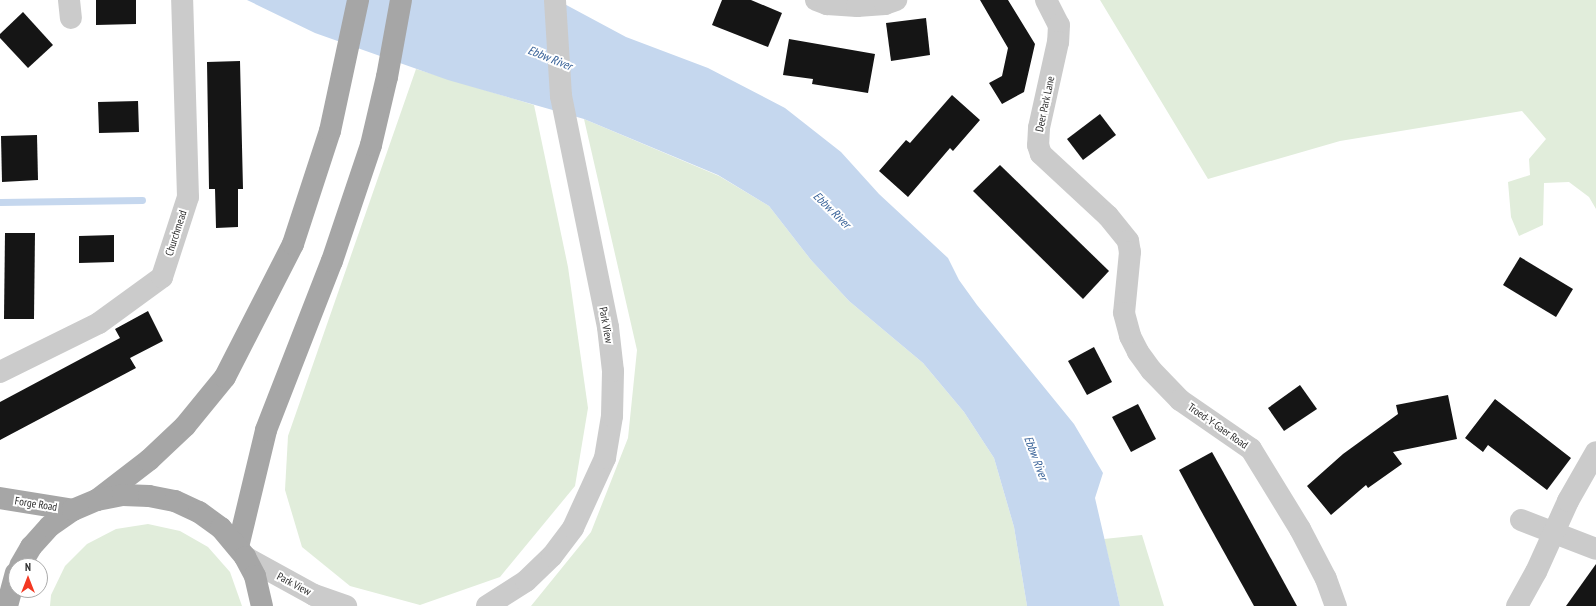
<!DOCTYPE html>
<html>
<head>
<meta charset="utf-8">
<style>
  body { margin:0 }
  #map { position:relative; width:1596px; height:606px; overflow:hidden; background:#fff; font-family:"PT Sans Narrow",sans-serif }
  div>[style] { position:absolute }
  [style*='--x'] { left:calc(var(--x)*1px); top:calc(var(--y)*1px); width:calc(var(--w)*1px); rotate:calc(var(--a)*1deg) }
  .green>* { inset:0; background:#e1eddb }
  .water>* { inset:0; background:#c5d7ee }
  .stream>* { height:7px; margin:-3.5px; padding:0 3.5px; transform-origin:3.5px; border-radius:3.5px; background:#c5d7ee }
  .building>* { inset:0; background:#151515 }
  .minor>* { height:22px; margin:-11px; padding:0 11px; transform-origin:11px; border-radius:11px; background:#cbcbcb }
  .major>* { height:22px; margin:-11px; padding:0 11px; transform-origin:11px; border-radius:11px; background:#a6a6a6 }
  span { translate:-50% -50%; white-space:nowrap; text-align:center; line-height:1.15; -webkit-text-stroke:4px #fff; paint-order:stroke }
  .street-label { font-size:11px; color:#2e2e2e }
  .water-label { font-size:12px; color:#366097; font-style:italic }
  .north { position:absolute; left:8px; top:558px; width:40px; height:40px; box-sizing:border-box; background:#fff; border:1px solid #ababab; border-radius:50%; rotate:0deg; font-size:11px; font-weight:700; line-height:16px; text-align:center; color:#2e2e2e }
  .north::after { content:''; display:block; margin:auto; width:14px; height:18px; background:#f33822; clip-path:polygon(50% 0,100% 100%,50% 72%,0 100%) }
</style>
</head>
<body>
<div id="map">
  <div class="green">
    <i style="clip-path:polygon(1100px 0,1596px 0,1596px 209px,1589px 197px,1569px 182px,1544px 183px,1543px 225px,1519px 236px,1511px 217px,1508px 182px,1530px 175px,1529px 159px,1546px 139px,1522px 111px,1340px 141px,1208px 179px)"></i>
    <i style="clip-path:polygon(416px 69px,534px 105px,568px 267px,588px 408px,575px 486px,500px 577px,420px 605px,350px 586px,302px 547px,285px 490px,288px 436px)"></i>
    <i style="clip-path:polygon(584px 119px,719px 176px,769px 206px,811px 260px,849px 301px,923px 363px,964px 412px,994px 458px,1014px 527px,1027px 606px,531px 606px,591px 532px,628px 438px,637px 350px)"></i>
    <i style="clip-path:polygon(148px 524px,180px 531px,208px 547px,230px 572px,242px 606px,50px 606px,51px 595px,65px 566px,87px 544px,116px 529px)"></i>
    <i style="clip-path:polygon(1142px 535px,1164px 606px,1120px 606px,1104px 539px)"></i>
  </div>
  <div class="water">
    <i style="clip-path:polygon(247px 0,557px 0,626px 37px,708px 68px,785px 108px,841px 152px,879px 194px,948px 258px,959px 280px,977px 305px,1074px 424px,1103px 473px,1095px 498px,1120px 606px,1027px 606px,1014px 527px,994px 458px,964px 412px,923px 363px,849px 301px,811px 260px,769px 206px,718px 175px,584px 119px,448px 80px,315px 33px)"></i>
  </div>
  <div class="stream">
    <i style="--x:0;--y:202;--w:142;--a:-0.8"></i>
  </div>
  <div class="building">
    <i style="clip-path:polygon(96px 0,136px 0,136px 24px,96px 25px)"></i>
    <i style="clip-path:polygon(722px 0,751px 0,782px 13px,768px 47px,712px 25px)"></i>
    <i style="clip-path:polygon(980px 0,1008px 0,1035px 44px,1024px 92px,1002px 104px,989px 83px,1002px 76px,1008px 48px)"></i>
    <i style="clip-path:polygon(23px 12px,53px 45px,28px 68px,0 38px,0 34px)"></i>
    <i style="clip-path:polygon(926px 18px,930px 55px,891px 61px,886px 23px)"></i>
    <i style="clip-path:polygon(789px 39px,875px 54px,868px 93px,812px 84px,813px 79px,783px 75px)"></i>
    <i style="clip-path:polygon(240px 61px,243px 189px,238px 189px,238px 227px,216px 228px,215px 189px,209px 189px,207px 62px)"></i>
    <i style="clip-path:polygon(952px 95px,980px 120px,953px 151px,950px 148px,908px 197px,879px 171px,906px 140px,910px 143px)"></i>
    <i style="clip-path:polygon(138px 101px,139px 132px,99px 133px,98px 102px)"></i>
    <i style="clip-path:polygon(1100px 114px,1116px 135px,1083px 160px,1067px 139px)"></i>
    <i style="clip-path:polygon(37px 135px,38px 180px,2px 182px,1px 136px)"></i>
    <i style="clip-path:polygon(1000px 165px,1109px 271px,1083px 299px,973px 191px)"></i>
    <i style="clip-path:polygon(5px 233px,35px 233px,34px 319px,4px 319px)"></i>
    <i style="clip-path:polygon(114px 235px,114px 262px,79px 263px,79px 236px)"></i>
    <i style="clip-path:polygon(1520px 257px,1573px 289px,1556px 317px,1503px 285px)"></i>
    <i style="clip-path:polygon(148px 311px,163px 341px,130px 358px,136px 368px,0 440px,0 402px,120px 338px,115px 329px)"></i>
    <i style="clip-path:polygon(1094px 347px,1112px 382px,1087px 395px,1068px 361px)"></i>
    <i style="clip-path:polygon(1300px 385px,1317px 409px,1284px 431px,1268px 408px)"></i>
    <i style="clip-path:polygon(1448px 395px,1457px 439px,1393px 452px,1402px 464px,1368px 488px,1366px 485px,1331px 515px,1307px 486px,1343px 454px,1398px 414px,1396px 405px)"></i>
    <i style="clip-path:polygon(1495px 399px,1571px 458px,1547px 490px,1488px 445px,1483px 452px,1465px 438px)"></i>
    <i style="clip-path:polygon(1138px 404px,1156px 439px,1131px 452px,1112px 417px)"></i>
    <i style="clip-path:polygon(1212px 452px,1236px 495px,1297px 606px,1254px 606px,1200px 509px,1179px 470px)"></i>
    <i style="clip-path:polygon(1596px 564px,1596px 606px,1566px 606px)"></i>
  </div>
  <div class="minor">
    <i style="--x:69;--y:0;--w:18;--a:84"></i>
    <i style="--x:816;--y:0;--w:12;--a:20"></i>
    <i style="--x:827;--y:4;--w:30;--a:4"></i>
    <i style="--x:857;--y:6;--w:28;--a:-4"></i>
    <i style="--x:885;--y:4;--w:12;--a:-20"></i>
    <i style="--x:1046;--y:0;--w:28;--a:63"></i>
    <i style="--x:1059;--y:25;--w:17;--a:93"></i>
    <i style="--x:1058;--y:42;--w:88;--a:102.5"></i>
    <i style="--x:1039;--y:128;--w:17;--a:93"></i>
    <i style="--x:1038;--y:145;--w:9;--a:72"></i>
    <i style="--x:1041;--y:154;--w:91;--a:42.8"></i>
    <i style="--x:1108;--y:216;--w:32;--a:51"></i>
    <i style="--x:1128;--y:241;--w:11;--a:80"></i>
    <i style="--x:1130;--y:252;--w:61;--a:95.6"></i>
    <i style="--x:1124;--y:313;--w:24;--a:75"></i>
    <i style="--x:1130;--y:336;--w:18;--a:63"></i>
    <i style="--x:1138;--y:352;--w:22;--a:54"></i>
    <i style="--x:1151;--y:370;--w:42;--a:46"></i>
    <i style="--x:1180;--y:400;--w:86;--a:34.6"></i>
    <i style="--x:1251;--y:449;--w:94;--a:58.5"></i>
    <i style="--x:1300;--y:529;--w:56;--a:62.5"></i>
    <i style="--x:1326;--y:579;--w:29;--a:70"></i>
    <i style="--x:0;--y:372;--w:110;--a:-26.3"></i>
    <i style="--x:99;--y:323;--w:78;--a:-36.1"></i>
    <i style="--x:162;--y:277;--w:84;--a:-72"></i>
    <i style="--x:188;--y:197;--w:197;--a:-91.7"></i>
    <i style="--x:1521;--y:520;--w:80;--a:21.1"></i>
    <i style="--x:245;--y:557;--w:79;--a:28.8"></i>
    <i style="--x:314;--y:595;--w:34;--a:19"></i>
    <i style="--x:487;--y:606;--w:46;--a:-32.7"></i>
    <i style="--x:526;--y:581;--w:36;--a:-44"></i>
    <i style="--x:552;--y:556;--w:35;--a:-53"></i>
    <i style="--x:573;--y:528;--w:77;--a:-65.4"></i>
    <i style="--x:605;--y:458;--w:43;--a:-80.5"></i>
    <i style="--x:612;--y:416;--w:45;--a:-88.7"></i>
    <i style="--x:613;--y:371;--w:44;--a:-96.5"></i>
    <i style="--x:608;--y:327;--w:236;--a:-101.5"></i>
    <i style="--x:561;--y:96;--w:96;--a:-93.6"></i>
    <i style="--x:1517;--y:606;--w:39;--a:-61"></i>
    <i style="--x:1536;--y:572;--w:78;--a:-65.7"></i>
    <i style="--x:1568;--y:501;--w:56;--a:-60.3"></i>
  </div>
  <div class="major">
    <i style="--x:0;--y:498;--w:74;--a:9.3"></i>
    <i style="--x:97;--y:500;--w:66;--a:-37.6"></i>
    <i style="--x:149;--y:460;--w:50;--a:-43.4"></i>
    <i style="--x:185;--y:426;--w:63;--a:-50.8"></i>
    <i style="--x:225;--y:377;--w:149;--a:-62.9"></i>
    <i style="--x:293;--y:244;--w:119;--a:-71.9"></i>
    <i style="--x:330;--y:131;--w:134;--a:-77.9"></i>
    <i style="--x:238;--y:547;--w:120;--a:-76.5"></i>
    <i style="--x:266;--y:430;--w:181;--a:-68.7"></i>
    <i style="--x:332;--y:261;--w:122;--a:-71.4"></i>
    <i style="--x:371;--y:145;--w:70;--a:-76.8"></i>
    <i style="--x:387;--y:77;--w:78;--a:-79.7"></i>
    <i style="--x:20;--y:566;--w:22;--a:-60"></i>
    <i style="--x:31;--y:547;--w:28;--a:-48"></i>
    <i style="--x:50;--y:526;--w:28;--a:-35"></i>
    <i style="--x:73;--y:510;--w:26;--a:-23"></i>
    <i style="--x:97;--y:500;--w:26;--a:-11"></i>
    <i style="--x:123;--y:495;--w:26;--a:2"></i>
    <i style="--x:149;--y:496;--w:26;--a:11"></i>
    <i style="--x:175;--y:501;--w:26;--a:25"></i>
    <i style="--x:199;--y:512;--w:27;--a:36"></i>
    <i style="--x:221;--y:528;--w:38;--a:50"></i>
    <i style="--x:245;--y:557;--w:21;--a:62"></i>
    <i style="--x:255;--y:576;--w:31;--a:77"></i>
    <i style="--x:7;--y:606;--w:34;--a:-75"></i>
  </div>
  <div class="street-label">
    <span style="left:1045px;top:104px;rotate:-78deg">Deer Park Lane</span>
    <span style="left:176px;top:233px;rotate:-72deg">Churchmead</span>
    <span style="left:606px;top:325px;rotate:80deg">Park View</span>
    <span style="left:1218px;top:426px;rotate:35deg">Troed-Y-Gaer Road</span>
    <span style="left:36px;top:504px;rotate:9deg">Forge Road</span>
    <span style="left:294px;top:584px;rotate:28deg">Park View</span>
  </div>
  <div class="water-label">
    <span style="left:550px;top:58px;rotate:22deg">Ebbw River</span>
    <span style="left:832px;top:210px;rotate:44deg">Ebbw River</span>
    <span style="left:1036px;top:458px;rotate:69deg">Ebbw River</span>
  </div>
  <div class="north">N</div>
</div>
</body>
</html>
